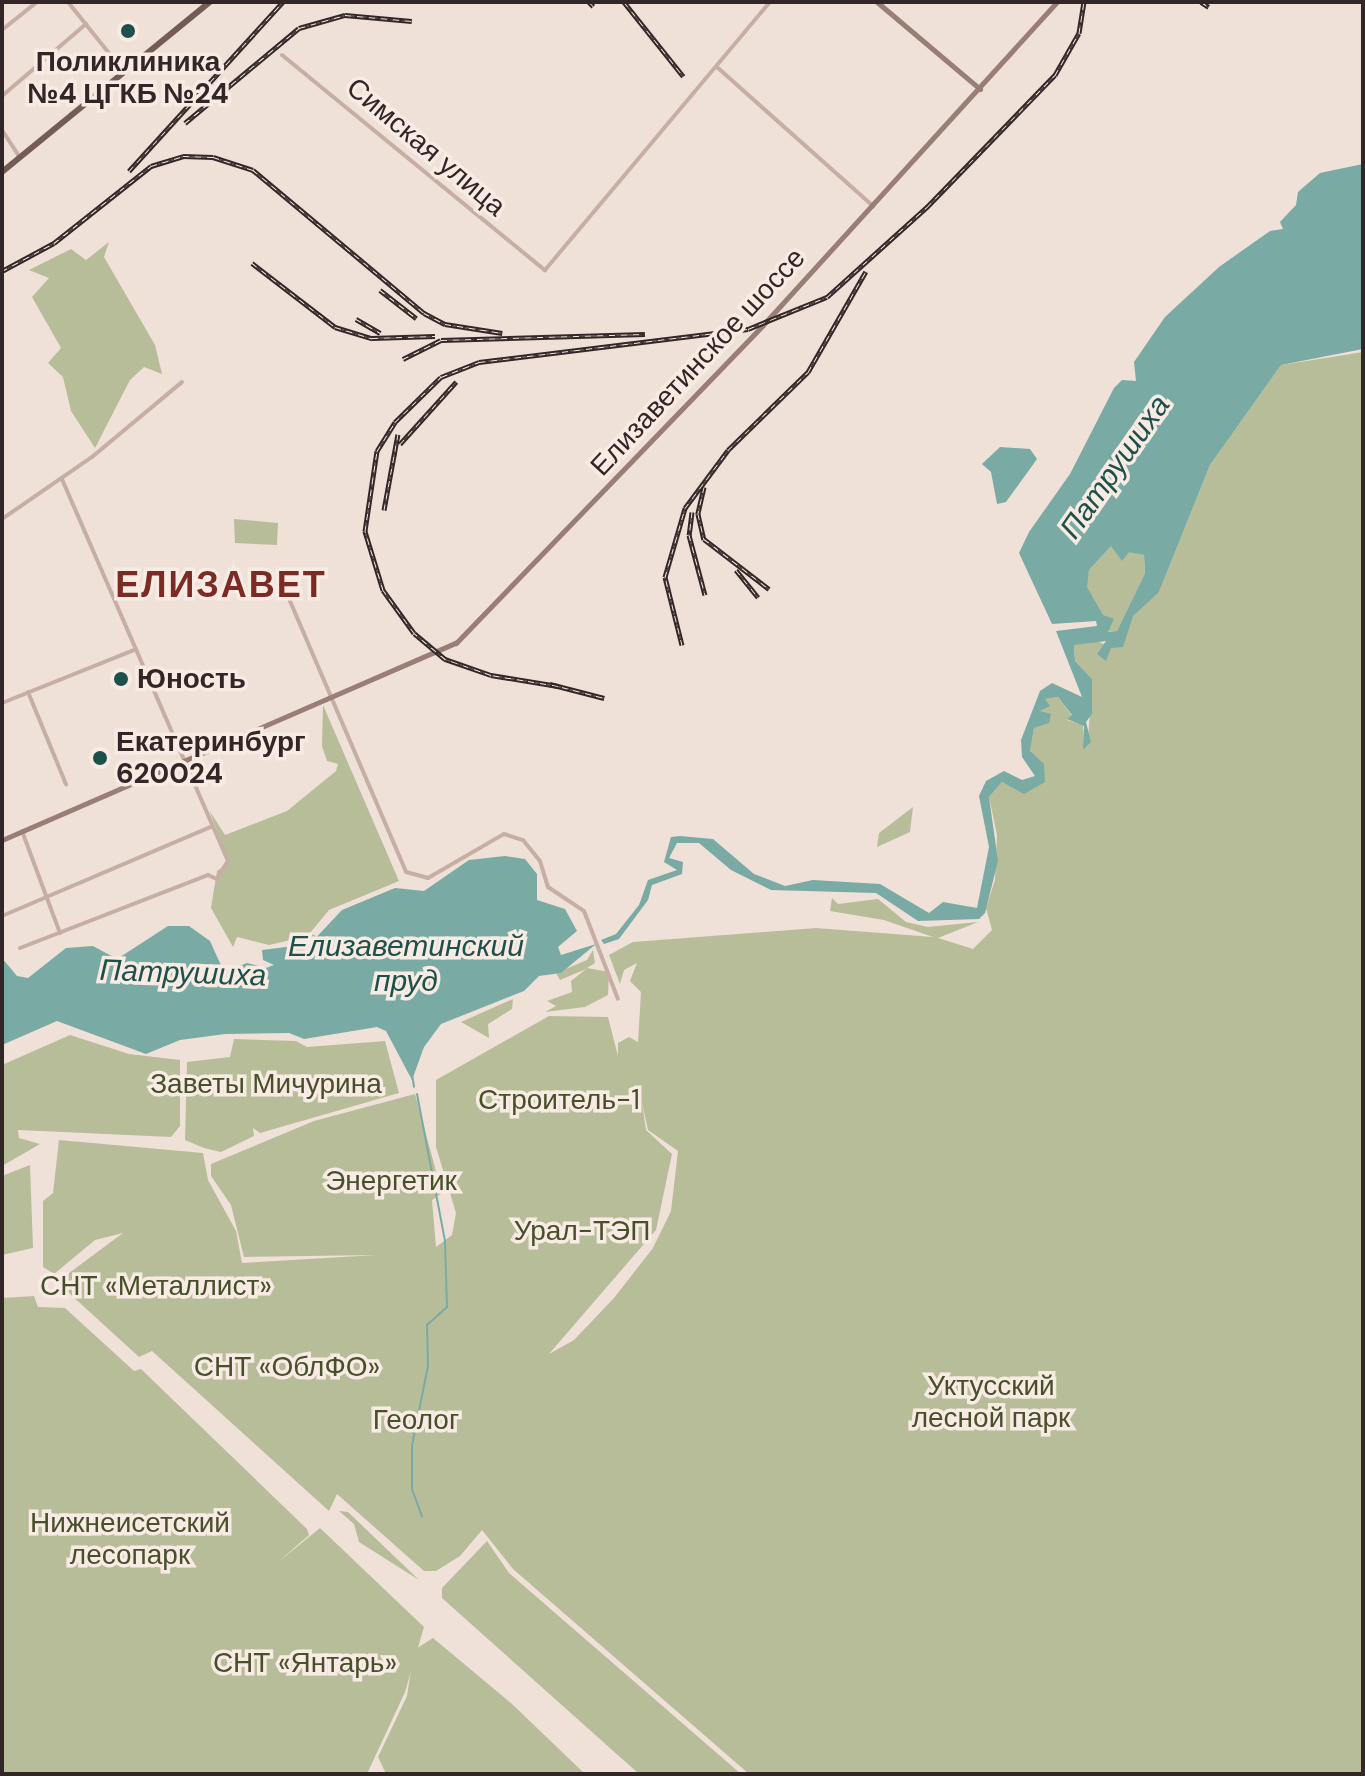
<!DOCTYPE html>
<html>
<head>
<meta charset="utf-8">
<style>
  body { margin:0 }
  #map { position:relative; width:1365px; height:1776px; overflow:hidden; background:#efe0d8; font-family:"DM Sans",sans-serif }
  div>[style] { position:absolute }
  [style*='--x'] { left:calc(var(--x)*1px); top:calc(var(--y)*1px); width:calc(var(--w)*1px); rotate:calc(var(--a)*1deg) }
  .green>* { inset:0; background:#b7bd99 }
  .water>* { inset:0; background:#79aaa4 }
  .stream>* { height:2px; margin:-1px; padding:0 1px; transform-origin:1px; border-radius:1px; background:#79aaa4 }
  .minor>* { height:4px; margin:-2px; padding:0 2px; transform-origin:2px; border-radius:2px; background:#c6aea5 }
  .tertiary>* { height:4px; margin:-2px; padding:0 2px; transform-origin:2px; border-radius:2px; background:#c6aea5 }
  .secondary>* { height:5px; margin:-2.5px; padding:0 2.5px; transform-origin:2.5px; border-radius:2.5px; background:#997d77 }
  .primary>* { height:6px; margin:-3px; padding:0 3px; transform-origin:3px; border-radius:3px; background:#735c57 }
  .rail>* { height:5px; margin-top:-2.5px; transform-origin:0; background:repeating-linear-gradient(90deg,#f7ebe3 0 6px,#322726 0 12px); box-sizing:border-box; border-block:2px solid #322726 }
  .dots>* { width:22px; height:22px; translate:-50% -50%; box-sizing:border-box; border:4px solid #f7ebe3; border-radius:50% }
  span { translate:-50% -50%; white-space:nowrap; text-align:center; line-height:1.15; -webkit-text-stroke:7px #f7ebe3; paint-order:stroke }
  .poi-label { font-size:28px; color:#322726; font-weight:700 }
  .left { translate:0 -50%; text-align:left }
  .street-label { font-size:28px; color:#322726 }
  .park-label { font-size:28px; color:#484f2b }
  .water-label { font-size:30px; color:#1e514b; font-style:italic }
  .district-label { font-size:36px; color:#7c2a24; font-weight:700; letter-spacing:2px }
  .frame { position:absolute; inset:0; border:4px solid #322726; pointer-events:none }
</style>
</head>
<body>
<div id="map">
  <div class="green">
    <i style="clip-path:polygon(109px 242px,104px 257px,155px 345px,162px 374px,144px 367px,130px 380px,95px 448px,71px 411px,63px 377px,48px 363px,61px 348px,32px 297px,49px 278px,29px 270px,71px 249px,86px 260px)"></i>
    <i style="clip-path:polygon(evenodd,1363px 352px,1363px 1774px,749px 1774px,513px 1569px,482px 1530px,460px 1556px,436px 1571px,424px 1571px,337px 1494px,329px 1511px,152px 1351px,139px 1357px,57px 1282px,123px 1233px,95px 1240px,54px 1274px,43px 1267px,43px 1201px,53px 1193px,59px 1140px,203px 1153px,208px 1180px,236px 1231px,242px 1263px,377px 1255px,244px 1257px,231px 1205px,211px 1176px,211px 1164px,314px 1121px,415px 1094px,442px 1193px,432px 1200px,436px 1247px,452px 1235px,456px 1213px,436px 1147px,436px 1080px,549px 1016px,608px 1017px,618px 1056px,618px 1043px,629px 1037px,638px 1042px,641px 992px,630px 981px,637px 963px,624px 970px,620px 984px,609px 955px,633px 942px,816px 928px,933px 937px,884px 920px,830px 911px,832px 898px,838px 904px,878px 899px,906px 922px,928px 927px,978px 922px,938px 938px,973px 949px,992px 930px,986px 908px,995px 880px,997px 835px,989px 797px,1002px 782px,1014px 788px,1045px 782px,1030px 750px,1034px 728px,1050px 715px,1040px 711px,1044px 699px,1058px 697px,1072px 716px,1067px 720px,1083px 725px,1084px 746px,1088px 741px,1092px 679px,1075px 661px,1074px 645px,1094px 639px,1111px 648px,1144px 599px,1159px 592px,1210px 465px,1281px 365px,1363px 352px,642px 1103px,648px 1130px,678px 1151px,671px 1211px,653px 1248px,614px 1298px,574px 1340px,549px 1354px,656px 1230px,672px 1154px,646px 1130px,642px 1103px)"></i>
    <i style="clip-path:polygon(234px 519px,278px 523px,277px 545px,235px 543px)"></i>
    <i style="clip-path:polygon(1111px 546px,1144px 555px,1145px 573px,1117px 631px,1106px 632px,1086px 587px,1089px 570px)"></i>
    <i style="clip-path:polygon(323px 705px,399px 881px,329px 910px,310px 933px,316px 936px,312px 941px,307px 936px,269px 945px,237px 937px,233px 947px,211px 908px,217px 871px,229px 862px,209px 810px,225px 835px,287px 811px,336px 771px,338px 764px,327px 761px,322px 746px)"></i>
    <i style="clip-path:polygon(913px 807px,910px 832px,877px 847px,879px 833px)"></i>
    <i style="clip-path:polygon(593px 950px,595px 963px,587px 968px,609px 972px,608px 995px,585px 1007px,545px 1012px,556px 1006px,547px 1001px,572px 992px,571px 981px,586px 969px,560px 980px,556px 973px,587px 960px)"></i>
    <i style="clip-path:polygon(513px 999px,512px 1009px,488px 1024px,489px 1038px,461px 1022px)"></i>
    <i style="clip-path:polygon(70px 1035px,129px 1054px,180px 1060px,180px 1126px,171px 1137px,18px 1130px,19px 1138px,40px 1144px,2px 1166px,2px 1065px)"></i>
    <i style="clip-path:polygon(234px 1039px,296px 1041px,307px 1047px,385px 1041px,399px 1093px,260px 1133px,253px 1128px,254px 1136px,221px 1152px,204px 1148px,185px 1140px,187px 1062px,230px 1057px)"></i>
    <i style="clip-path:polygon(30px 1165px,33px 1248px,2px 1255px,2px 1176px)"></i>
    <i style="clip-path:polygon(34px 1296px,38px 1307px,65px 1308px,134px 1371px,141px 1369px,307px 1529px,309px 1535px,277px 1563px,320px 1528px,424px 1627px,405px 1692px,367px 1774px,2px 1774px,2px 1298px)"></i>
    <i style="clip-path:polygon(339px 1511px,348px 1512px,419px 1580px,359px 1542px,354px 1524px)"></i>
    <i style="clip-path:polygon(487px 1541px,509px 1573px,741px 1774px,639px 1774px,442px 1598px,442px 1588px)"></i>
    <i style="clip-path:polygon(433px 1638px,512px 1704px,585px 1774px,386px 1774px,378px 1757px,407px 1696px,414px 1650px)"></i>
  </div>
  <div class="water">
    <i style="clip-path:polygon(evenodd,1363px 164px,1363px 349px,1281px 365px,1210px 465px,1159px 592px,1133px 616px,1123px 647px,1111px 648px,1106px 661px,1097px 654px,1106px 641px,1074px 645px,1075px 661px,1092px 679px,1092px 714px,1086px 722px,1091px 742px,1083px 750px,1084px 726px,1067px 719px,1072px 715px,1058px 697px,1045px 699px,1050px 706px,1040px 711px,1051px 714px,1049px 723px,1034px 728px,1030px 751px,1044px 764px,1045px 782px,1024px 794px,1002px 782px,989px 797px,998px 861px,985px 913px,979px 919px,918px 921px,876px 893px,771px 890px,731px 870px,699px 843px,677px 843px,669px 858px,683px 862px,682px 874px,652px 885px,648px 900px,619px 939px,604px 944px,601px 940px,616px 934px,639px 905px,648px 880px,677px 870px,664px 862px,671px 837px,680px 836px,713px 839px,754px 874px,785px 886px,813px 880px,880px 884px,929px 913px,943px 902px,977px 908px,989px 847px,979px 796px,986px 781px,1004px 771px,1022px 780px,1035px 776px,1022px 757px,1021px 740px,1040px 691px,1052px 683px,1082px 697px,1056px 631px,1097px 626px,1096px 621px,1052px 624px,1019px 553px,1029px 532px,1070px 474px,1114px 388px,1122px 380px,1136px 381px,1134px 362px,1165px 317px,1219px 267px,1270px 231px,1283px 229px,1280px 222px,1296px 205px,1298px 192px,1320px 173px,1363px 164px,1111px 546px,1122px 561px,1129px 552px,1144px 555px,1145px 573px,1117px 631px,1108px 632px,1114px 619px,1103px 615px,1087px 587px,1089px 570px,1111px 546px)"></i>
    <i style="clip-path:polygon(1000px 447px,1030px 449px,1037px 459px,1006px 502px,997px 504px,991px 472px,982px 464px)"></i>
    <i style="clip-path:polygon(505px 856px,525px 859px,537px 874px,537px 900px,565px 909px,577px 931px,558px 947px,561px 955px,596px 944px,561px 973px,539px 976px,524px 991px,441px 1024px,424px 1047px,412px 1080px,386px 1031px,377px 1027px,304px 1039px,289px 1033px,225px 1034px,180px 1040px,146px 1054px,57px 1021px,2px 1045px,2px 958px,17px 976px,28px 978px,66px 948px,93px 946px,117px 959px,168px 926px,189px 926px,210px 941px,224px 972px,247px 963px,266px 968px,274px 965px,263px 960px,262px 950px,310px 944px,342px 910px,395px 888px,424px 891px,469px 860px)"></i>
  </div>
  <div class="stream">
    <i style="--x:411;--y:1068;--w:19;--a:81"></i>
    <i style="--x:417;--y:1094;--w:150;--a:79.2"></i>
    <i style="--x:445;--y:1241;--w:66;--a:88.3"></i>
    <i style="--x:447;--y:1307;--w:27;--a:138"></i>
    <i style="--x:427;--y:1325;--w:41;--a:88.6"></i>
    <i style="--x:428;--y:1366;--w:81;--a:101.4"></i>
    <i style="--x:412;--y:1445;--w:44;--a:90"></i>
    <i style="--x:412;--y:1489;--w:29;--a:70"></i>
  </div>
  <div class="minor">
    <i style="--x:68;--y:2;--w:90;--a:51.3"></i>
    <i style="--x:2;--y:30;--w:45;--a:-38.7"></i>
    <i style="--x:282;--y:55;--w:340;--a:39.3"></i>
    <i style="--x:545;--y:270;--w:350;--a:-50"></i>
    <i style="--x:718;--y:68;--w:208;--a:41.7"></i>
    <i style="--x:2;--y:96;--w:111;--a:-40.6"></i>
    <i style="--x:2;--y:519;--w:109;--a:-34.6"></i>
    <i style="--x:92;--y:457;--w:117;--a:-39.8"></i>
    <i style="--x:278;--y:573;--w:325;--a:66.8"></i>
    <i style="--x:406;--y:872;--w:23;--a:15"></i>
    <i style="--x:428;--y:878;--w:88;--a:-30.1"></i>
    <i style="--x:504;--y:834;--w:20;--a:18"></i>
    <i style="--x:523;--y:840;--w:27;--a:51"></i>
    <i style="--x:540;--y:861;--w:27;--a:73"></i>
    <i style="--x:548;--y:887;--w:43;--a:33.7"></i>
    <i style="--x:584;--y:911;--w:94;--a:68.9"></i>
    <i style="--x:28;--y:692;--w:100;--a:67.6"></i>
    <i style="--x:2;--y:703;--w:142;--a:-21.9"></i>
    <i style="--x:22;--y:831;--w:109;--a:69.6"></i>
    <i style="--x:2;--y:916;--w:227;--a:-23.1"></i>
    <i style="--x:20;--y:948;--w:202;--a:-21.2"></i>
    <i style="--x:208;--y:875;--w:10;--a:24"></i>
    <i style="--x:217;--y:879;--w:21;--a:-59"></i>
    <i style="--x:228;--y:861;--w:416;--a:-113.5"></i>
  </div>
  <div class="tertiary">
    <i style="--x:2;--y:130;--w:33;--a:57"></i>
  </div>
  <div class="secondary">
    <i style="--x:877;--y:2;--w:135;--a:40.2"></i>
    <i style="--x:2;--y:840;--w:495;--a:-23.5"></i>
    <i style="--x:456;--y:643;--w:441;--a:-46"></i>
    <i style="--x:762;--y:326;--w:438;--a:-47.7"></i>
  </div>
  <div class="primary">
    <i style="--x:2;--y:172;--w:269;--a:-39.3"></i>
  </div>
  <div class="rail">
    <i style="--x:589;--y:2;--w:6;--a:45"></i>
    <i style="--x:624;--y:2;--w:95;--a:51.4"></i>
    <i style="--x:1201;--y:2;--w:9;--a:32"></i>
    <i style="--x:185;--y:123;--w:148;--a:-39.8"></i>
    <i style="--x:299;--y:28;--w:48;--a:-15.8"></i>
    <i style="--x:345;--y:15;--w:67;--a:5.1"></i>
    <i style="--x:129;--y:171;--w:229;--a:-47.7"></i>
    <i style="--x:252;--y:263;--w:105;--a:37.6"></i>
    <i style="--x:335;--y:327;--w:39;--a:17"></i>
    <i style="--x:372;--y:338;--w:63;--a:-1.8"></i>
    <i style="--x:2;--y:271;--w:59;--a:-28.3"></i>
    <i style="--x:54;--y:243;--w:124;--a:-38.4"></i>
    <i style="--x:151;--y:166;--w:34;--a:-17"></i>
    <i style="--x:183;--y:156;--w:30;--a:2"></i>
    <i style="--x:213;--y:157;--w:42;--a:18"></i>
    <i style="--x:253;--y:170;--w:223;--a:39.9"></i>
    <i style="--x:424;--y:313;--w:24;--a:28"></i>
    <i style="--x:445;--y:324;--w:58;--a:9"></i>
    <i style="--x:380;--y:290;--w:46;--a:37.9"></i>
    <i style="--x:356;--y:319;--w:28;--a:30"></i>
    <i style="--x:403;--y:359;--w:42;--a:-26.6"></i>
    <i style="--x:441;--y:340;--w:204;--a:-1.7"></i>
    <i style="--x:400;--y:444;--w:84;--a:-47.9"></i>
    <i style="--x:704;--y:487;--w:28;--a:103"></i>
    <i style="--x:698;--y:514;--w:26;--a:77"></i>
    <i style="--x:704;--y:539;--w:82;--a:37.6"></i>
    <i style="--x:384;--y:510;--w:77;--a:-79.6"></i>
    <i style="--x:692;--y:512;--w:23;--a:97"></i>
    <i style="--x:689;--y:535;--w:62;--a:75.1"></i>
    <i style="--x:736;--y:570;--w:35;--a:51"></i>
    <i style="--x:682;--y:645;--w:70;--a:-104"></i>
    <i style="--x:665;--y:577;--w:72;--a:-73.8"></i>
    <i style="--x:685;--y:508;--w:72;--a:-53.4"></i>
    <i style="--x:728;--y:450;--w:112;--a:-44.3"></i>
    <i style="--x:808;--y:372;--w:116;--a:-60.1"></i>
    <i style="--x:550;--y:684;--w:56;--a:14.5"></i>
    <i style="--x:558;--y:686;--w:68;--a:-170.7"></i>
    <i style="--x:491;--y:675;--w:49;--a:-160.8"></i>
    <i style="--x:445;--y:659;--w:40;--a:-140"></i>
    <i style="--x:414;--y:633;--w:53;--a:-125.8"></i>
    <i style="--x:383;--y:590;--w:62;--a:-107"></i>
    <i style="--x:365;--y:531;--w:81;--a:-81.5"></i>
    <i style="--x:377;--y:451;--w:34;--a:-58"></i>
    <i style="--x:395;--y:422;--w:64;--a:-44.4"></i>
    <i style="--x:441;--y:377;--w:41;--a:-21.5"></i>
    <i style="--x:479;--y:362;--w:271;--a:-7"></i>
    <i style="--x:748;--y:329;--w:85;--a:-22.1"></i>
    <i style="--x:827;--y:297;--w:135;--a:-42"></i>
    <i style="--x:927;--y:207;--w:184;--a:-45.9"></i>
    <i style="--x:1055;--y:75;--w:48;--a:-60.3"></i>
    <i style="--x:1079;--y:33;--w:31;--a:-81"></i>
  </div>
  <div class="dots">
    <i style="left:128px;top:31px;background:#1e514b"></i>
    <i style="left:121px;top:679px;background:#1e514b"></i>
    <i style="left:100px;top:758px;background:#1e514b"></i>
  </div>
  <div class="poi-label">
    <span style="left:128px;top:78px">Поликлиника<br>№4 ЦГКБ №24</span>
    <span class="left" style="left:137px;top:679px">Юность</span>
    <span class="left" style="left:116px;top:758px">Екатеринбург<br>620024</span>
  </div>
  <div class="street-label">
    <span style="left:426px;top:147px;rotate:40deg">Симская улица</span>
    <span style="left:698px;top:362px;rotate:-47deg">Елизаветинское шоссе</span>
  </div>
  <div class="park-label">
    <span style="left:266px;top:1084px">Заветы Мичурина</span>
    <span style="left:559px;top:1100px">Строитель-1</span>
    <span style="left:391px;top:1181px">Энергетик</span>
    <span style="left:582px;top:1231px">Урал-ТЭП</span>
    <span style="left:156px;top:1286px">СНТ «Металлист»</span>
    <span style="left:287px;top:1367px">СНТ «ОблФО»</span>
    <span style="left:991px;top:1402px">Уктусский<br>лесной парк</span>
    <span style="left:416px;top:1420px">Геолог</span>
    <span style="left:130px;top:1539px">Нижнеисетский<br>лесопарк</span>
    <span style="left:305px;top:1663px">СНТ «Янтарь»</span>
  </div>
  <div class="water-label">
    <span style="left:1115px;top:467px;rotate:-55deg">Патрушиха</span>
    <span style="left:406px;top:963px">Елизаветинский<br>пруд</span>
    <span style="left:183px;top:973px;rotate:2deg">Патрушиха</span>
  </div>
  <div class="district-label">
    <span style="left:221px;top:585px">ЕЛИЗАВЕТ</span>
  </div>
  <div class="frame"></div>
</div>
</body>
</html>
